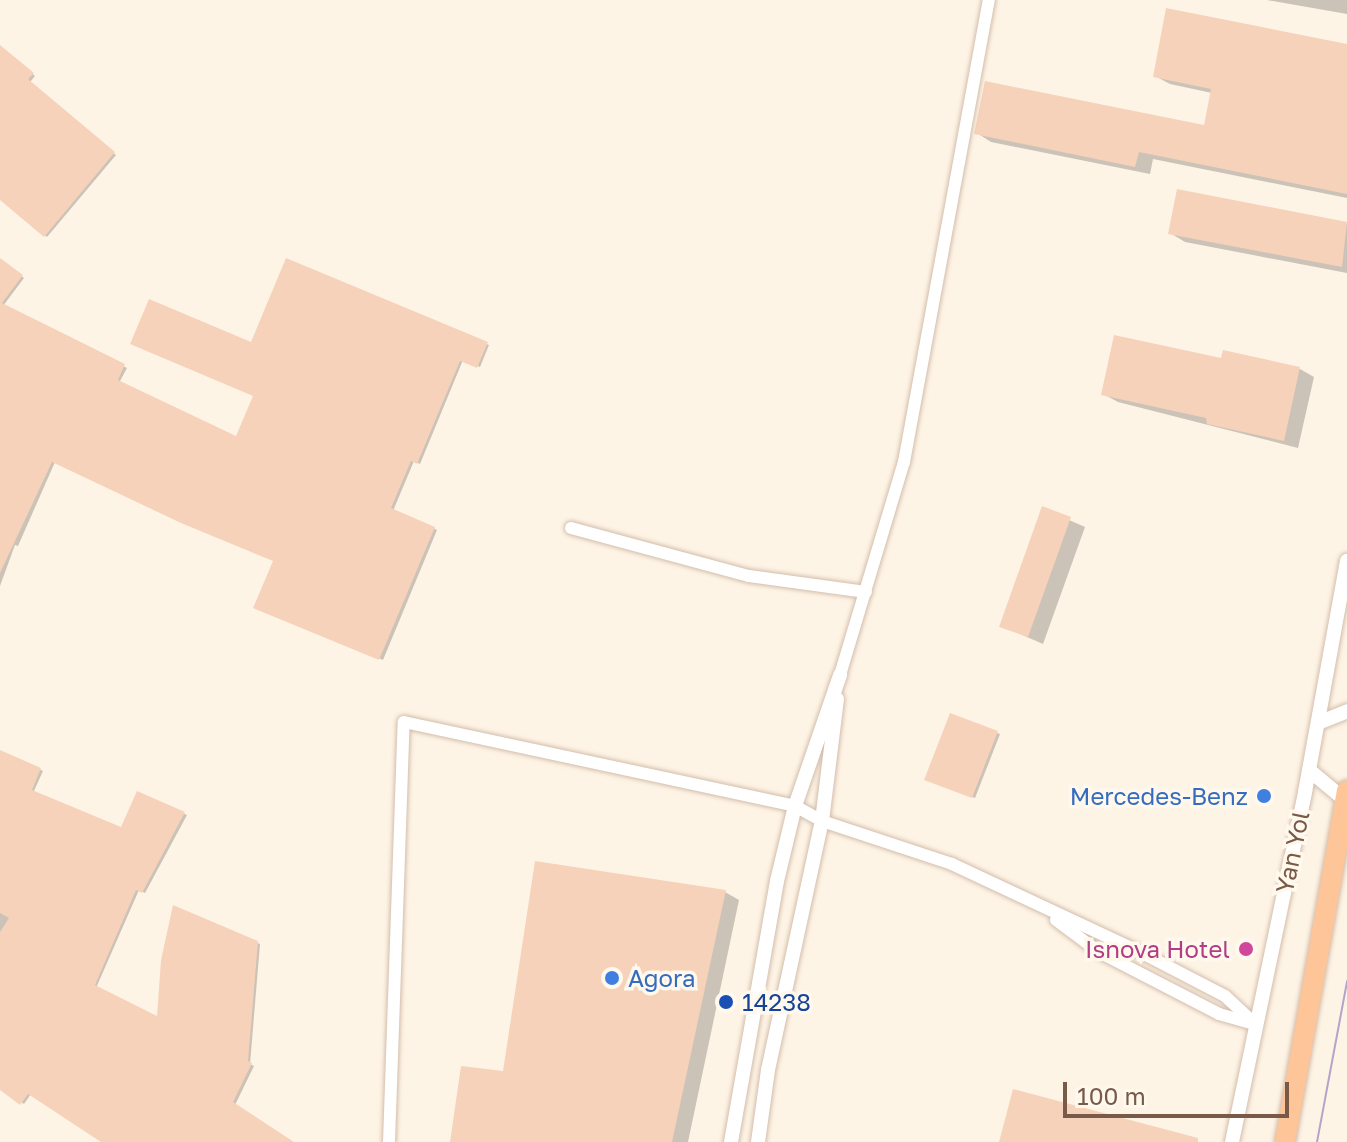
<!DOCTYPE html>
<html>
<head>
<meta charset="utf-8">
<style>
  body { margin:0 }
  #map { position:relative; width:1347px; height:1142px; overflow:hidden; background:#fef4e5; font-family:"Golos Text",sans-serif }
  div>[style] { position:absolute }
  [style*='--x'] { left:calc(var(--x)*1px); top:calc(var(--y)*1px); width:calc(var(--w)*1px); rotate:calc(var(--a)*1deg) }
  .shadow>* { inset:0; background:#0003 }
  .building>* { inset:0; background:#f6d2ba }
  .roads { filter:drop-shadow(0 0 2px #d3bdac) drop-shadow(0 0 2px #d3bdac) }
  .minor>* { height:12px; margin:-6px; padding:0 6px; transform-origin:6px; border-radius:6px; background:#fff }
  .tertiary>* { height:14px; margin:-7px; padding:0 7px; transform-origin:7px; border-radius:7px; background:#fff }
  .trunk>* { height:20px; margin:-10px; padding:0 10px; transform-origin:10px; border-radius:10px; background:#fec599 }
  .tram>* { height:2px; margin:-1px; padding:0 1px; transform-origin:1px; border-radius:1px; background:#b7a2c9 }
  .dots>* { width:22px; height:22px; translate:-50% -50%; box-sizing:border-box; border:4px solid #fff8ed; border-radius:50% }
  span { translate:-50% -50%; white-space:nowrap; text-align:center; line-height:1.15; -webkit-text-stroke:7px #fff8ed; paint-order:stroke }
  .shop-label { font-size:24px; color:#366cbe }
  .right { translate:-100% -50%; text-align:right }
  .left { translate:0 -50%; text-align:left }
  .street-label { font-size:24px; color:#795948 }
  .hotel-label { font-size:24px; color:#b23c85 }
  .transit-label { font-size:24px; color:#164399 }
  .scale { position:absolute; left:1063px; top:1082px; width:226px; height:36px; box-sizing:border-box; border:4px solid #795948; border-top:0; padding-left:10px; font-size:24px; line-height:28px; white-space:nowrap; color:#795948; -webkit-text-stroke:6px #fff8ed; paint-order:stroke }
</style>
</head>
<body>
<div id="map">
  <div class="shadow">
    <i style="clip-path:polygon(1267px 0,1347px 0,1347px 14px)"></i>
    <i style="clip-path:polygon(0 46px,35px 76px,30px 82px,116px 155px,47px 237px,0 198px)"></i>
    <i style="clip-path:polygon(1347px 46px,1347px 198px,1153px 159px,1150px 174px,991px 142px,977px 133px,1206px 127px,1212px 93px,1170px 84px,1155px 76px)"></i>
    <i style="clip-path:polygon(1178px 192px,1347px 224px,1347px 273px,1185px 242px,1170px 233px)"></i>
    <i style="clip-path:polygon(0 260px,24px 278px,3px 306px,127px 368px,119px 383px,237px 439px,256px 395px,252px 345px,287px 261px,489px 345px,480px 367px,463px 360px,420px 464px,414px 461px,393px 511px,437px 530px,383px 660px,256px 607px,275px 561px,55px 462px,18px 546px,15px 545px,0 586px)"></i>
    <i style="clip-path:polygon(1224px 352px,1300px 369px,1314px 377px,1298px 448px,1118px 402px,1103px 394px,1223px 360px)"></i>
    <i style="clip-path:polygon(1044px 509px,1085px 527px,1043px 644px,1002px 626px)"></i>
    <i style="clip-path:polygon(997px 733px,1000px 734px,975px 798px,929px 780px)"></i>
    <i style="clip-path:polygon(0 752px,43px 771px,33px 793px,122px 830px,138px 794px,187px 815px,145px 893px,139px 890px,96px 988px,158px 1019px,175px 908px,260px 944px,250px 1064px,254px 1066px,235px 1105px,290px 1142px,105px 1142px,31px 1094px,24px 1104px,0 1087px)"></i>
    <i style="clip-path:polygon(725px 892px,739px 900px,688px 1142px,452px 1142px,504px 1073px)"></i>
  </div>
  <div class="building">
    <i style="clip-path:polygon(1166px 8px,1347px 44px,1347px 194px,1139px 152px,1135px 167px,974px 134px,985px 81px,1204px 125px,1211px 89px,1153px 77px)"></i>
    <i style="clip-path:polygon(0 45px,34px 73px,28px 79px,115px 152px,44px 237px,0 200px)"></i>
    <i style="clip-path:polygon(1177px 189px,1347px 222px,1342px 267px,1168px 234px)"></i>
    <i style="clip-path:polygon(0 258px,23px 275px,2px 303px,125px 364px,118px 380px,236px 436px,253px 396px,130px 344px,149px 299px,251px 342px,286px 258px,488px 342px,477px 368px,460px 361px,417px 464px,411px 461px,391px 508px,435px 527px,379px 660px,253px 608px,273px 561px,181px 523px,52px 462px,0 573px)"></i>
    <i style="clip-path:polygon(1114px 335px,1221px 358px,1223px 350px,1300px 367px,1284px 441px,1207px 424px,1206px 418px,1101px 395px)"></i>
    <i style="clip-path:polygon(1042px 506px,1071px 517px,1028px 637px,999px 627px)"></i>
    <i style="clip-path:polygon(950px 713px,998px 731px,972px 798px,924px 780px)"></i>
    <i style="clip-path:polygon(0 750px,41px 768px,32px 790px,121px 827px,137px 791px,185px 812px,142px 893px,136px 890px,95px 985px,157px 1016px,161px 960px,173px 905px,258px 941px,248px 1061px,252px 1063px,233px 1102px,294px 1142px,101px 1142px,28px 1094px,20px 1105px,0 1090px,0 932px,9px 918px,0 913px)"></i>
    <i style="clip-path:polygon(535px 861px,726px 890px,672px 1142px,450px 1142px,461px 1066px,503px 1071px)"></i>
    <i style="clip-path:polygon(1013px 1089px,1198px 1138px,1198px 1142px,999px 1142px)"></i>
  </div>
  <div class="roads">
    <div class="minor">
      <i style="--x:571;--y:528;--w:184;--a:15.1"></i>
      <i style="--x:749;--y:576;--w:118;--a:7.8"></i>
      <i style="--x:840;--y:675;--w:222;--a:-73.3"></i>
      <i style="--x:904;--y:462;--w:470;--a:-79.6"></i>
      <i style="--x:1056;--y:920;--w:54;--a:36.7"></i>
      <i style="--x:1099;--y:952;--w:135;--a:27.3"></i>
      <i style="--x:1219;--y:1014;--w:33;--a:16"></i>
      <i style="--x:389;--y:1142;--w:420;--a:-88"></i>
      <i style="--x:404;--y:722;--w:400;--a:12.1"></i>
      <i style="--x:795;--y:806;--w:31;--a:29"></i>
      <i style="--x:822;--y:821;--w:137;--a:18.3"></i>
      <i style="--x:952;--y:864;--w:212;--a:25.1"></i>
      <i style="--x:1144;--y:954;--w:91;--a:27.4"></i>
      <i style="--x:1225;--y:996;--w:41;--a:43"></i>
    </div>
    <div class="tertiary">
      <i style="--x:1318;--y:723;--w:31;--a:-22"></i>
      <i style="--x:1309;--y:770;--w:47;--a:39.8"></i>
      <i style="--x:731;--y:1142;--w:265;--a:-80"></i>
      <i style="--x:777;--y:881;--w:77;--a:-76.5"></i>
      <i style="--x:795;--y:806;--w:139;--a:-71"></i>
      <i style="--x:758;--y:1142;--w:73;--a:-82.1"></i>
      <i style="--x:768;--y:1070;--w:255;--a:-77.8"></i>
      <i style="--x:822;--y:821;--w:123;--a:-83"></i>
      <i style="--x:1232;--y:1142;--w:358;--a:-78.2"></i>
      <i style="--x:1305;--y:792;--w:235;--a:-79.7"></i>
    </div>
    <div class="trunk">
      <i style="--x:1285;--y:1142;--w:357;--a:-80"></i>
    </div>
  </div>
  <div class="tram">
    <i style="--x:1317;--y:1142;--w:164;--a:-79.4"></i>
  </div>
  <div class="dots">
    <i style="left:1264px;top:796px;background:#3f7fe0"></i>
    <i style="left:1246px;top:949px;background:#d1479c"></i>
    <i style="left:612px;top:978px;background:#3f7fe0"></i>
    <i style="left:726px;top:1002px;background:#1a4fb4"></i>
  </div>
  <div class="shop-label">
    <span class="right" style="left:1248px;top:796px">Mercedes-Benz</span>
    <span class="left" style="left:628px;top:978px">Agora</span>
  </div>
  <div class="street-label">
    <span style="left:1292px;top:852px;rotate:-78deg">Yan Yol</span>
  </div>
  <div class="hotel-label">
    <span class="right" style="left:1230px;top:949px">Isnova Hotel</span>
  </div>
  <div class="transit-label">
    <span class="left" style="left:742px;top:1002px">14238</span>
  </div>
  <div class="scale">100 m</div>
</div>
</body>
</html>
